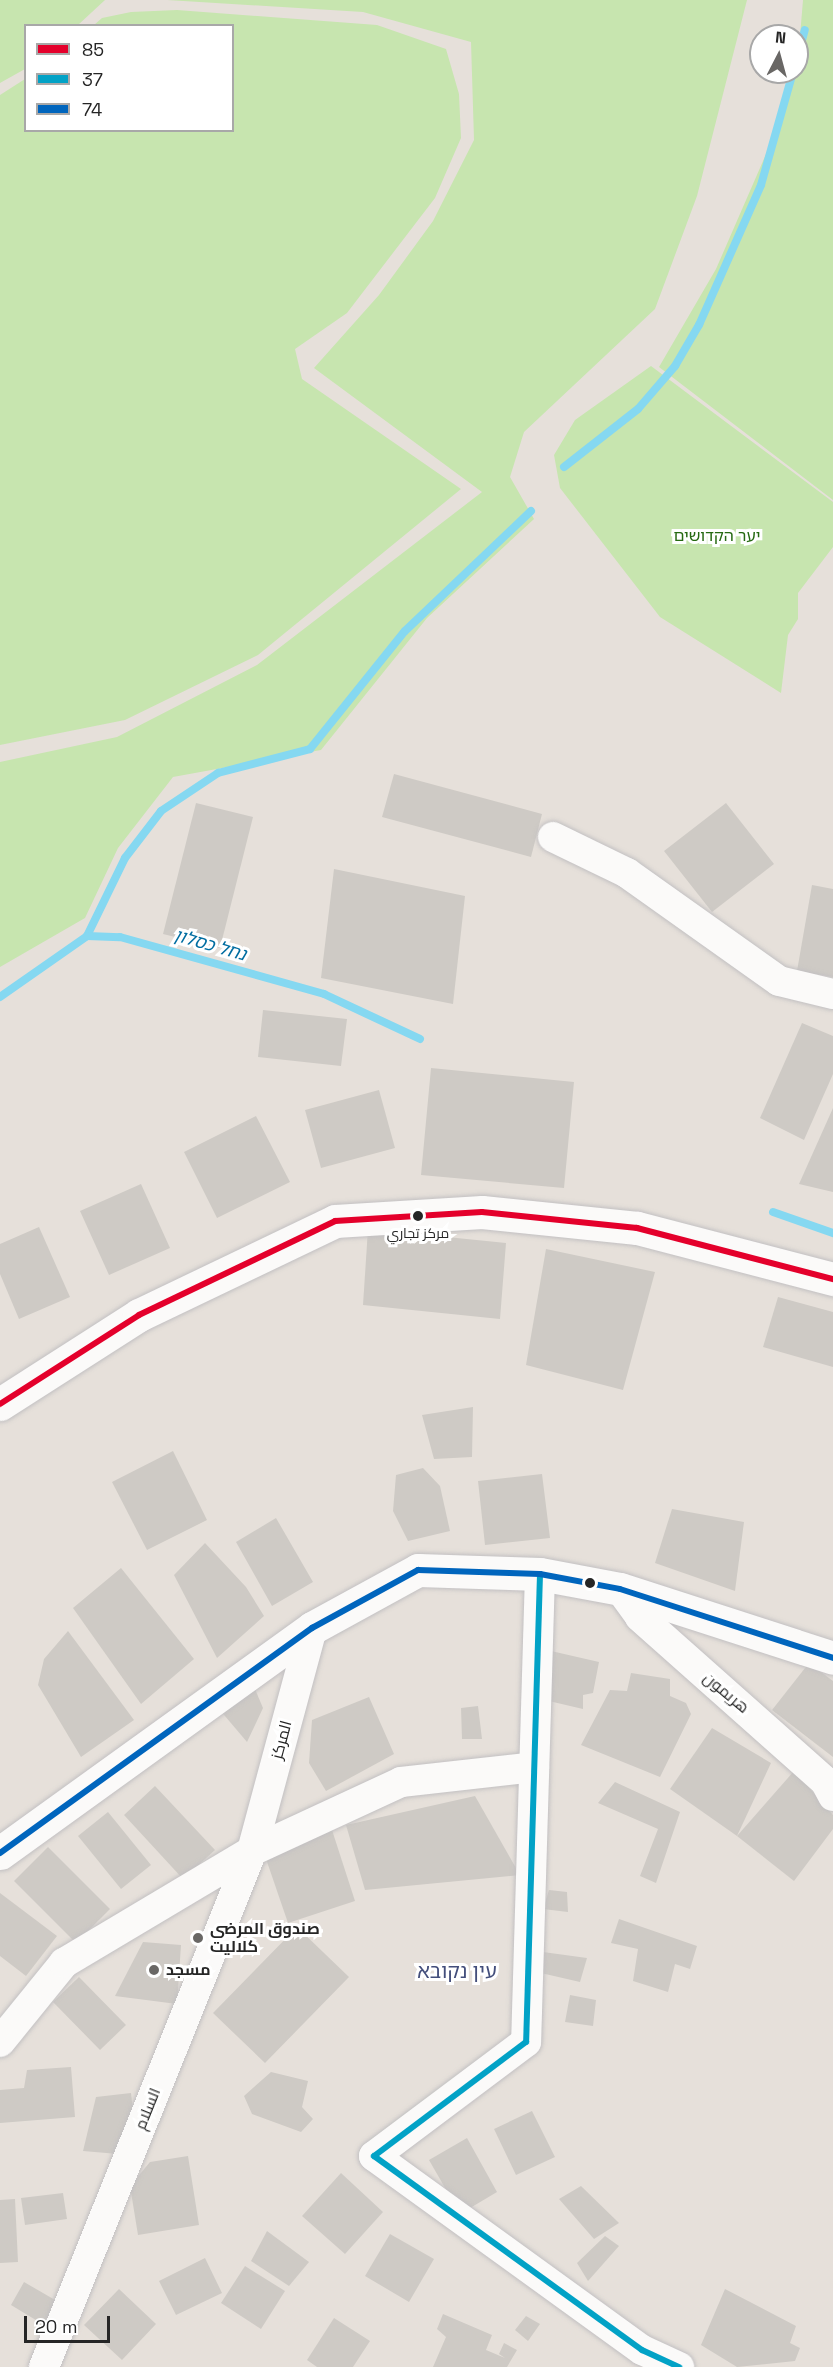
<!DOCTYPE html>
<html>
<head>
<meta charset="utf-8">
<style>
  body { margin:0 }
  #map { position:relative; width:833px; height:2367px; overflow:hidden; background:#e6e0da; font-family:"Space Grotesk",Cairo,"Noto Sans Hebrew",sans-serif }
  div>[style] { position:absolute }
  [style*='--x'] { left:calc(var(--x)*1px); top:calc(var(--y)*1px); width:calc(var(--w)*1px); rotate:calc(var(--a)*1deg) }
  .green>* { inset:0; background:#c7e5af }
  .stream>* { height:8px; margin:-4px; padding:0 4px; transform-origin:4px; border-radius:4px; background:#85d8f1 }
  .building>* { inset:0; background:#cecac5 }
  .roads { filter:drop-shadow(0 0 2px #c2c0c2) drop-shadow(0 0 2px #c2c0c2) }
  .street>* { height:30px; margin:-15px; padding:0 15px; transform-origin:15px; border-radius:15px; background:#fbfaf9 }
  .secondary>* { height:33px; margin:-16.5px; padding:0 16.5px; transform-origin:16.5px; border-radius:16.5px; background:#fbfaf9 }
  .bus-1>* { height:6px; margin:-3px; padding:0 3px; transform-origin:3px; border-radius:3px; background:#e4002b }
  .bus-2>* { height:6px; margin:-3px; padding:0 3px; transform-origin:3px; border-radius:3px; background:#02a2c6 }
  .bus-3>* { height:6px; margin:-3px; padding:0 3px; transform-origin:3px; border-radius:3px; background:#0065bd }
  .dots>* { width:16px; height:16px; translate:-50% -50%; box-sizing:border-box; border:3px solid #fff; border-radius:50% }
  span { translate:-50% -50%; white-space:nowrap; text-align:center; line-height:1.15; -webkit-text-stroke:6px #fff; paint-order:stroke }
  .bus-label { font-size:14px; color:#262626 }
  .park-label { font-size:16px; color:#256911 }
  .street-label { font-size:16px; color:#262626 }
  .poi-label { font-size:16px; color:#262626; font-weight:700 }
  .left { translate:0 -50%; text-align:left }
  .water-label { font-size:18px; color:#006da1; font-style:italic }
  .quarter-label { font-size:20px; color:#434e7b }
  .legend { position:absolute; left:24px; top:24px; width:210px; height:108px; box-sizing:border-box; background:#fff; border:2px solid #a8a8a8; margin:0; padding:8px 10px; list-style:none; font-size:18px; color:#262626 }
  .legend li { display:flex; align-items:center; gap:12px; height:30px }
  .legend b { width:30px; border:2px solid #a8a8a8 }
  .north { position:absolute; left:749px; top:24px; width:60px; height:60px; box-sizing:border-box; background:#fff; border:2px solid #a8a8a8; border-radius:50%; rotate:6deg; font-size:16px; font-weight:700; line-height:24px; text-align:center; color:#262626 }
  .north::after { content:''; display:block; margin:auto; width:21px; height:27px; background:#696765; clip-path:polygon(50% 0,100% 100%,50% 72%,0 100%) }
  .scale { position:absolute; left:24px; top:2316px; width:86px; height:27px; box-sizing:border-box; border:3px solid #262626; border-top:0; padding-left:8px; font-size:18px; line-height:21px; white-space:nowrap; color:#262626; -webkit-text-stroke:4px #fff; paint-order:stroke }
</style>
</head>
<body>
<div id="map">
  <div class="green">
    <i style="clip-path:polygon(0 0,105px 0,78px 25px,26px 26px,25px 69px,0 83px)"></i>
    <i style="clip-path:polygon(167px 0,747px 0,697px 196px,655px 309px,524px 432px,510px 477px,534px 519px,427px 618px,321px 750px,173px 777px,118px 848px,85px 918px,0 967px,0 762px,117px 737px,257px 665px,482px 492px,314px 368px,379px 295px,433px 221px,474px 140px,471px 42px,363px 12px)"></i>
    <i style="clip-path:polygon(803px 0,833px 0,833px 500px,659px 367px,716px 269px,780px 122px,789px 72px,797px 72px)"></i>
    <i style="clip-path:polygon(177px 10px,377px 25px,446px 49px,459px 94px,461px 138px,435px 198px,347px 313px,295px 349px,302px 379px,461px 489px,258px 655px,125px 720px,0 745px,0 95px,25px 79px,26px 130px,232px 130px,232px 26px,94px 25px,102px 18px,131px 12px)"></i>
    <i style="clip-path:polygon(651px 366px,833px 502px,833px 547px,798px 593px,798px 619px,788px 635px,781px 693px,660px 617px,560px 488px,554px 455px,575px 420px)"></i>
  </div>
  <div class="stream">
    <i style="--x:797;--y:59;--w:30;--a:-75"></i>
    <i style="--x:564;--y:467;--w:94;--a:-38.1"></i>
    <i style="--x:638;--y:409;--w:57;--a:-49.3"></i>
    <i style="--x:675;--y:366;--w:48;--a:-59.7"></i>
    <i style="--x:699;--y:325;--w:153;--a:-66.1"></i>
    <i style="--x:761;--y:185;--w:117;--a:-74.2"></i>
    <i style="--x:87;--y:936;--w:87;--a:-64"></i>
    <i style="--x:125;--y:858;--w:59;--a:-52.5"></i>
    <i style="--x:161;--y:811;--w:69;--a:-33.7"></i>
    <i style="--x:218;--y:773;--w:95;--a:-14.6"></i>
    <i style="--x:310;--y:749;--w:151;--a:-51.2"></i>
    <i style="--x:405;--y:631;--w:174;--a:-43.6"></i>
    <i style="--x:0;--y:997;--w:106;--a:-35"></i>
    <i style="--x:87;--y:936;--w:33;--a:2"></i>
    <i style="--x:120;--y:937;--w:212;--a:15.6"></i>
    <i style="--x:324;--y:994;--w:106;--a:25.1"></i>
    <i style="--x:773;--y:1212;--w:64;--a:19.3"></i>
  </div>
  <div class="building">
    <i style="clip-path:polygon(394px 774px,542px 814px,531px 857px,382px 817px)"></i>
    <i style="clip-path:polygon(196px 803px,253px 817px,220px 948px,163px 934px)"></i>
    <i style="clip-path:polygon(726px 803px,774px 864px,712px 912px,664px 851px)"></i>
    <i style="clip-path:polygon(334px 869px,465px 896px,453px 1004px,321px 978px)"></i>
    <i style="clip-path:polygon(812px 885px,833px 889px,833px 977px,797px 971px)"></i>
    <i style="clip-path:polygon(263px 1010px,347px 1019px,341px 1066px,258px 1057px)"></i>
    <i style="clip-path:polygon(802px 1023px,833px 1036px,833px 1074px,804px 1140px,760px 1118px)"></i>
    <i style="clip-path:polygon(431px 1068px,574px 1082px,564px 1188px,421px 1175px)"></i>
    <i style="clip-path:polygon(379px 1090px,395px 1148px,321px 1168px,305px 1110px)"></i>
    <i style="clip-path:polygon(833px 1108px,833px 1192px,799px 1184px)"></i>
    <i style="clip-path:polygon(256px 1116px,290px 1182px,217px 1218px,184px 1152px)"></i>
    <i style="clip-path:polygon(141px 1184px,170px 1248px,109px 1275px,80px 1211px)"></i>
    <i style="clip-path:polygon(39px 1227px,70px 1297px,19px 1319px,0 1274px,0 1244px)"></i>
    <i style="clip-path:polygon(368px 1229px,506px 1243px,500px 1319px,363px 1305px)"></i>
    <i style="clip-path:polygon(546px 1249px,655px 1272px,623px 1390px,526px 1365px)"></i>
    <i style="clip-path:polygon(778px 1297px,833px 1312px,833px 1367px,763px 1347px)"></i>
    <i style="clip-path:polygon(473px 1407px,472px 1457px,434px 1459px,422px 1415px)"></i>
    <i style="clip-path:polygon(173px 1451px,207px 1520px,147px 1550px,112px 1482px)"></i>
    <i style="clip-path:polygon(423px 1468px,440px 1486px,450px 1531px,408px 1541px,393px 1511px,396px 1475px)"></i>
    <i style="clip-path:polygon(542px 1474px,550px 1538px,485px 1545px,478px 1481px)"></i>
    <i style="clip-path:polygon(672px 1509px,744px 1522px,735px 1591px,655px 1563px)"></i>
    <i style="clip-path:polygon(276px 1518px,313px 1582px,272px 1606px,236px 1542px)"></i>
    <i style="clip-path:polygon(205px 1543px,246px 1587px,264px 1616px,217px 1658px,174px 1575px)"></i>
    <i style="clip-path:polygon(121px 1568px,194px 1659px,141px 1704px,73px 1608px)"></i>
    <i style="clip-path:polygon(68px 1631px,134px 1720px,81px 1757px,38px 1685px,44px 1659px)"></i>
    <i style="clip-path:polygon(538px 1648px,599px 1662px,593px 1693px,583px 1695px,583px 1709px,536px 1698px)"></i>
    <i style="clip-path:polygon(809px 1663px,833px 1681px,833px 1757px,772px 1710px)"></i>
    <i style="clip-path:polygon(631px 1673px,670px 1679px,670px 1696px,686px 1703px,691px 1714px,660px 1777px,581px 1745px,610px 1690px,627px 1691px)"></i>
    <i style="clip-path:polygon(252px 1682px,263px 1708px,247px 1742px,219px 1709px)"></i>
    <i style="clip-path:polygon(369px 1697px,394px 1754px,326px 1791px,309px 1763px,312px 1720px)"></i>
    <i style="clip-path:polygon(478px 1706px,482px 1739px,462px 1739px,461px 1708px)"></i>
    <i style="clip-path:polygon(712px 1728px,771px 1763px,737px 1836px,670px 1789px)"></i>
    <i style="clip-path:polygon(794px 1771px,833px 1815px,833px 1829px,794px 1881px,737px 1836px)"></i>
    <i style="clip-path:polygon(615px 1782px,680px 1812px,656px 1883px,640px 1876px,658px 1829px,598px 1803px)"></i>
    <i style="clip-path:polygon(155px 1786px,215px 1850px,183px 1879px,124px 1815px)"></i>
    <i style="clip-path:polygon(475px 1796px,520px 1875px,365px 1890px,346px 1825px)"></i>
    <i style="clip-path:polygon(108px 1812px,151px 1865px,121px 1889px,78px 1836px)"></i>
    <i style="clip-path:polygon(332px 1830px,355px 1901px,288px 1923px,264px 1853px)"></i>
    <i style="clip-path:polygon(48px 1847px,110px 1909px,76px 1943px,14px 1881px)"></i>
    <i style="clip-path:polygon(549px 1890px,567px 1892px,568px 1912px,543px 1909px)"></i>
    <i style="clip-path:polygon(0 1893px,57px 1936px,26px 1976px,0 1956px)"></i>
    <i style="clip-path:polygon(619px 1919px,697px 1946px,690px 1969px,675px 1964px,668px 1992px,633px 1981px,638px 1949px,611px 1943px)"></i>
    <i style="clip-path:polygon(297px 1927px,349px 1977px,265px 2063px,213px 2013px)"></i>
    <i style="clip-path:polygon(143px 1942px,181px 1945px,177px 2004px,115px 1996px)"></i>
    <i style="clip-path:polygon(543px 1952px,587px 1958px,580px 1982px,541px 1973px)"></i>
    <i style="clip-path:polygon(79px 1977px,126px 2025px,100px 2050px,53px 2002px)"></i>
    <i style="clip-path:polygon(570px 1995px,596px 2000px,593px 2026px,565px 2022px)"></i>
    <i style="clip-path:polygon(71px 2067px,75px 2117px,0 2123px,0 2090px,24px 2088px,27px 2070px)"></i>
    <i style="clip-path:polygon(271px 2072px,308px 2081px,302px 2107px,313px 2119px,301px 2132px,252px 2114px,244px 2096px)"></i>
    <i style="clip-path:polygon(131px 2093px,134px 2118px,118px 2154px,83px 2151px,96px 2097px)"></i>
    <i style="clip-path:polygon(532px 2111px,555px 2157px,516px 2175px,494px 2129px)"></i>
    <i style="clip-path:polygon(467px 2138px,497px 2192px,460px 2214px,429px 2160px)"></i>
    <i style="clip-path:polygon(188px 2156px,199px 2225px,138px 2235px,130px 2186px,150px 2162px)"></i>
    <i style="clip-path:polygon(341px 2173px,383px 2212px,345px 2254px,302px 2216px)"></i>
    <i style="clip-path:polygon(581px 2186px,619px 2223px,594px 2239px,559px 2199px)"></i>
    <i style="clip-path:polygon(63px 2193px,67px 2219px,25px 2225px,21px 2198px)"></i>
    <i style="clip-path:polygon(15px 2199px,18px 2262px,0 2263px,0 2200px)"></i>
    <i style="clip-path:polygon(267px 2231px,309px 2262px,289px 2286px,251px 2261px)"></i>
    <i style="clip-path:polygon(390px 2234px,434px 2259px,409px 2302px,365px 2276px)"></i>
    <i style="clip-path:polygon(605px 2236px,619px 2246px,588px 2281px,577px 2263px)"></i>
    <i style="clip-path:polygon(205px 2258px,222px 2293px,176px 2315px,159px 2281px)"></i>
    <i style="clip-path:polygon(245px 2266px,285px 2291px,261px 2329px,221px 2303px)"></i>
    <i style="clip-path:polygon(24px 2282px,62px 2304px,49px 2328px,11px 2305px)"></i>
    <i style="clip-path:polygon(119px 2289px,156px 2324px,122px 2360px,84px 2325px)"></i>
    <i style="clip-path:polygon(725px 2289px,796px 2326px,790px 2343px,800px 2348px,795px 2361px,737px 2367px,701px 2345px)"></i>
    <i style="clip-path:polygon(443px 2314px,492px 2335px,486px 2350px,505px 2358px,499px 2354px,504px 2343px,517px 2350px,507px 2367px,433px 2367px,446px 2337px,437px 2329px)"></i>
    <i style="clip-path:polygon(526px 2316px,540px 2324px,528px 2341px,515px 2330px)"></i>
    <i style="clip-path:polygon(334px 2318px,370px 2341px,353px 2367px,317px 2367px,307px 2360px)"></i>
  </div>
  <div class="roads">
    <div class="street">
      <i style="--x:553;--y:837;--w:82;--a:25.9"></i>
      <i style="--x:627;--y:873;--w:186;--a:35.4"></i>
      <i style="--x:779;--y:981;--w:56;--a:13.5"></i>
      <i style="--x:540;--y:1574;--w:468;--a:91.7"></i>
      <i style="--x:526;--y:2042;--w:190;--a:143.1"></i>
      <i style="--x:374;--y:2156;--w:331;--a:35.9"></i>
      <i style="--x:642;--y:2350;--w:41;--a:24.7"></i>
      <i style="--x:620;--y:1589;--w:34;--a:54"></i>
      <i style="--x:640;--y:1617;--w:247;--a:41.6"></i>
      <i style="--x:825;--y:1781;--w:17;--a:62"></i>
      <i style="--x:0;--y:2042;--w:102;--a:-51"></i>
      <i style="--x:64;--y:1963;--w:219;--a:-30.8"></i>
      <i style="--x:252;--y:1851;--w:164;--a:-24.8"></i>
      <i style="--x:401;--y:1782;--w:134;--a:-6.4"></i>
      <i style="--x:44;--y:2367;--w:556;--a:-68.05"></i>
      <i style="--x:252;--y:1851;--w:231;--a:-74.9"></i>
    </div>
    <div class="secondary">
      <i style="--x:0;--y:1404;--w:165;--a:-32.6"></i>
      <i style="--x:139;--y:1315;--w:217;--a:-25.6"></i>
      <i style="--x:335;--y:1221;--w:147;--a:-3.5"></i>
      <i style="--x:482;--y:1212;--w:156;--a:5.9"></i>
      <i style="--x:637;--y:1228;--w:203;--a:14.6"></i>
      <i style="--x:0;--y:1853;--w:385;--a:-35.8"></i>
      <i style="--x:312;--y:1628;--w:121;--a:-28.7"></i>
      <i style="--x:418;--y:1570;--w:122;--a:1.9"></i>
      <i style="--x:540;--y:1574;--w:81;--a:10.6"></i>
      <i style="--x:620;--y:1589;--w:224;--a:17.9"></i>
    </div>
  </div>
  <div class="bus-1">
    <i style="--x:0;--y:1404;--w:165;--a:-32.6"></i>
    <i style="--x:139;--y:1315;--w:217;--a:-25.6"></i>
    <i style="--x:335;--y:1221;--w:147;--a:-3.5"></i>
    <i style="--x:482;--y:1212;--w:156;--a:5.9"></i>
    <i style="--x:637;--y:1228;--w:203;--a:14.6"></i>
  </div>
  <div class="bus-2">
    <i style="--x:540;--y:1574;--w:468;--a:91.7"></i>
    <i style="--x:526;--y:2042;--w:190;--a:143.1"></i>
    <i style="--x:374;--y:2156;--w:331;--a:35.9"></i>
    <i style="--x:642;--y:2350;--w:41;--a:24.7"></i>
  </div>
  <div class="bus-3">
    <i style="--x:0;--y:1853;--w:385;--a:-35.8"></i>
    <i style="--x:312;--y:1628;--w:121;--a:-28.7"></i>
    <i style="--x:418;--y:1570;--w:122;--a:1.9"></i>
    <i style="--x:540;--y:1574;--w:81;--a:10.6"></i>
    <i style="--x:620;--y:1589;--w:224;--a:17.9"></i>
  </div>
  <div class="dots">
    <i style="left:418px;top:1216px;background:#262626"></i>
    <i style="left:590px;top:1583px;background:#262626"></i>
    <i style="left:198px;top:1938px;background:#696765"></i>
    <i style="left:154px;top:1970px;background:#696765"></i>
  </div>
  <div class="bus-label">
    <span style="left:418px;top:1233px">مركز تجاري</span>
  </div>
  <div class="park-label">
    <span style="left:717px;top:536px">יער הקדושים</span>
  </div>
  <div class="street-label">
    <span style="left:726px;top:1693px;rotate:40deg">هريمون</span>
    <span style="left:282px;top:1740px;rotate:-75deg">المركز</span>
    <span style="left:148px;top:2109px;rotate:-68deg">السلام</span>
  </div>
  <div class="poi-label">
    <span class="left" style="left:210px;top:1938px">صندوق المرضى<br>كلاليت</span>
    <span class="left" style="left:166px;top:1970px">مسجد</span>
  </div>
  <div class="water-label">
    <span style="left:210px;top:945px;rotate:16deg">נחל כסלון</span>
  </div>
  <div class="quarter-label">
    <span style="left:457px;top:1971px">עין נקובא</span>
  </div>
  <ul class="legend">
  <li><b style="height:8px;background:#e4002b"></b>85</li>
  <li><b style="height:8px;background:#02a2c6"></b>37</li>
  <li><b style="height:8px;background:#0065bd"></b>74</li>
  </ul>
  <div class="north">N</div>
  <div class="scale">20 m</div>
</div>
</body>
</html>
